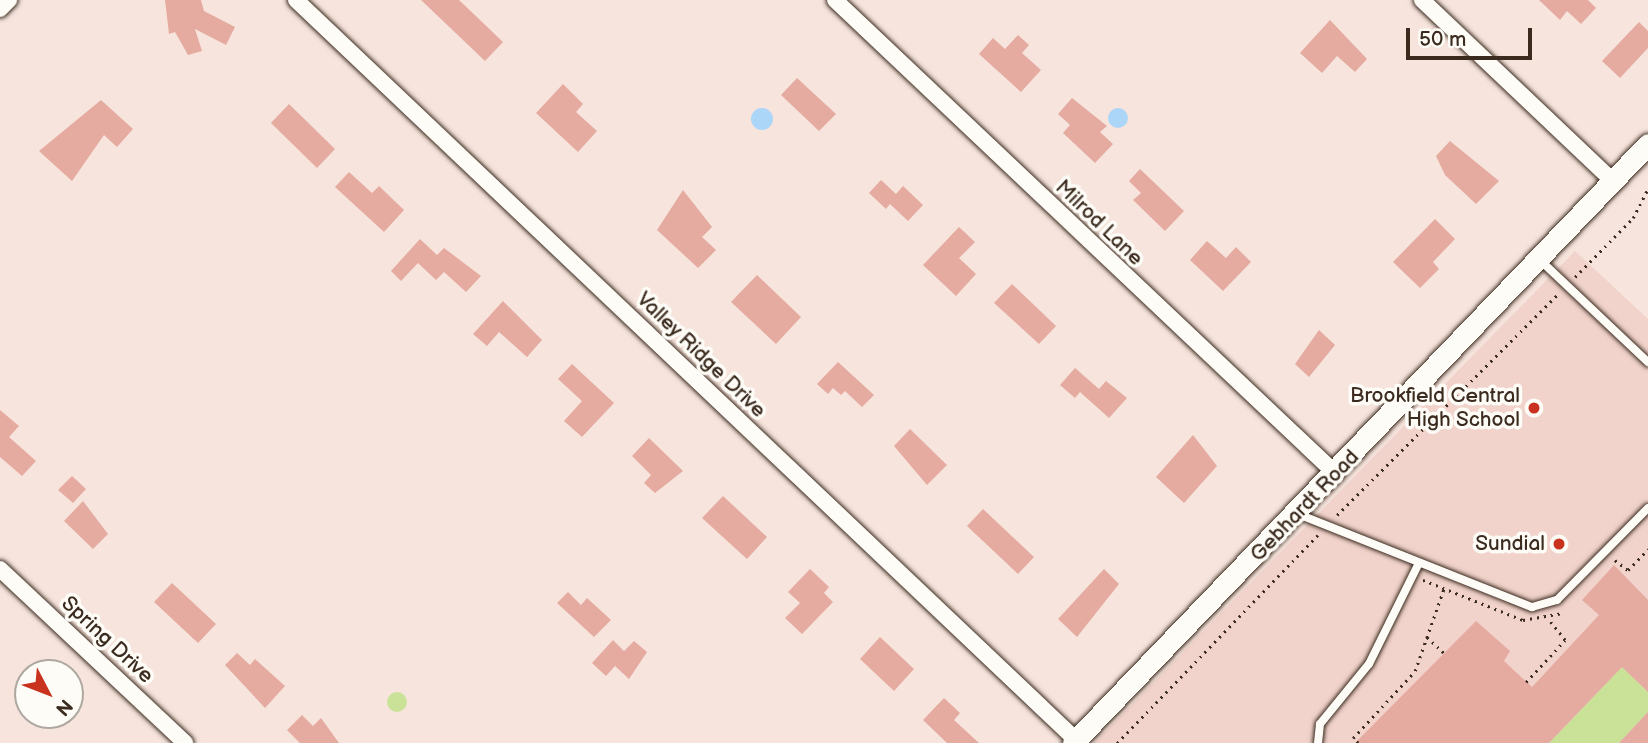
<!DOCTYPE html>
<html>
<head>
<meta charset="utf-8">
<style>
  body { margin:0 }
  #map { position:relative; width:1648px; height:743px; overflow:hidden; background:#f6e4dd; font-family:"Balsamiq Sans",sans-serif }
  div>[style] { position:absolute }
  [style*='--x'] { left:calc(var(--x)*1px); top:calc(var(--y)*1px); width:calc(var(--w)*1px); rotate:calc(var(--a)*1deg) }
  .built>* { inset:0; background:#f1d3cb }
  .green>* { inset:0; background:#c9e298 }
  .round { border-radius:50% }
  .water>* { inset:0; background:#abd6f7 }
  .building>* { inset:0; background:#e5aba0 }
  .path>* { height:2.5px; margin-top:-1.25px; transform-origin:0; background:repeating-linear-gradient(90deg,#3b2a1e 0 2px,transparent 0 7px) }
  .roads { filter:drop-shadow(0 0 2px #3b2a1e) drop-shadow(0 0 2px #3b2a1e) }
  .lane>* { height:8px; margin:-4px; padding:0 4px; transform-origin:4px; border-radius:4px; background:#fdfcf7 }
  .street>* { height:16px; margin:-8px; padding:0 8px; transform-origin:8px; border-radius:8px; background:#fdfcf7 }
  .secondary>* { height:21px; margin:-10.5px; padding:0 10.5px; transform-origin:10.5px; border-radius:10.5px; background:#fdfcf7 }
  .dots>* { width:19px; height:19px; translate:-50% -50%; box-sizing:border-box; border:4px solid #fdfcf7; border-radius:50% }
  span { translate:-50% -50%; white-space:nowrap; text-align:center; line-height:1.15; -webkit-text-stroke:7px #fdfcf7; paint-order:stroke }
  .street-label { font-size:21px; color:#3b2a1e }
  .poi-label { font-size:21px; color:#3b2a1e }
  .right { translate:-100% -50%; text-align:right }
  .north { position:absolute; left:14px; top:659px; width:70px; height:70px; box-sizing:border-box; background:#fdfcf7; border:2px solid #afa8a0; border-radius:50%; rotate:132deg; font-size:19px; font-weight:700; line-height:28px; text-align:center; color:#3b2a1e }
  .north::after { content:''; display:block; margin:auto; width:24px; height:32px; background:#c8321e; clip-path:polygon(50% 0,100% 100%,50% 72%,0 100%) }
  .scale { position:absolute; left:1406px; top:28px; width:126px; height:32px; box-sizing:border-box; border:4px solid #3b2a1e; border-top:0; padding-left:9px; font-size:21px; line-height:24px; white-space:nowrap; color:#3b2a1e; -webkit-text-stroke:5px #fdfcf7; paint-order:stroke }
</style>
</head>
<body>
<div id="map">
  <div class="built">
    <i style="clip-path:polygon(1575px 251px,1648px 319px,1648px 743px,1094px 743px)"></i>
  </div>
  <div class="green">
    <i style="clip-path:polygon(1622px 667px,1648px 692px,1648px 712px,1619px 743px,1549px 743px)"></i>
    <i class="round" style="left:387px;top:692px;width:20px;height:20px"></i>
  </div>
  <div class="water">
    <i class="round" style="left:751px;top:108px;width:22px;height:22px"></i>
    <i class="round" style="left:1108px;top:108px;width:20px;height:20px"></i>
  </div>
  <div class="building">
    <i style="clip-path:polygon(165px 0,201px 0,204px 11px,235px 27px,226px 45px,195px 29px,202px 51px,188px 55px,175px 32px,169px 34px)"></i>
    <i style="clip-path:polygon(421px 0,459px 0,503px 42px,485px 61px)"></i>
    <i style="clip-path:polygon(1539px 0,1588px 0,1596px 8px,1581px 24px,1567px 11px,1560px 20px)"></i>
    <i style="clip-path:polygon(1330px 20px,1367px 59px,1355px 72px,1337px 56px,1322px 73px,1300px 53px)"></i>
    <i style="clip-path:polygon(1639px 22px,1648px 31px,1648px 48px,1620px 78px,1602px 61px)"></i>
    <i style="clip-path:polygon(1018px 35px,1029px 45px,1022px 53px,1041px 70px,1021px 92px,979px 54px,993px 38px,1005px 49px)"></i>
    <i style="clip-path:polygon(797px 78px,836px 114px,819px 131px,781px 95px)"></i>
    <i style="clip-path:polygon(563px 84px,583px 104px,576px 112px,597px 131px,578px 152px,536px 113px)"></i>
    <i style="clip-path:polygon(1072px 98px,1107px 126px,1100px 132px,1113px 144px,1095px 163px,1063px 133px,1070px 125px,1058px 114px)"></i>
    <i style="clip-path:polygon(101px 100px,133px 129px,117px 147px,104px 135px,72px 181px,39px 151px)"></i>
    <i style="clip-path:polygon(289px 104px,335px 149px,317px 168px,271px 123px)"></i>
    <i style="clip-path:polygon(1450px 141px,1499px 181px,1476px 204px,1445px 175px,1436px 156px)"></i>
    <i style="clip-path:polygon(1140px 169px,1184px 211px,1165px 231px,1133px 200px,1141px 193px,1129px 181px)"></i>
    <i style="clip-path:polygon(349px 172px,372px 193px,379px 186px,404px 210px,384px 232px,335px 187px)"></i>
    <i style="clip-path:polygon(881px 180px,896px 194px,903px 186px,923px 205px,908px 221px,890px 204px,886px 209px,869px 193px)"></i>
    <i style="clip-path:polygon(683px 190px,712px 227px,702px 237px,716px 250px,698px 268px,657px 230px)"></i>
    <i style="clip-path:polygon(1435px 219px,1455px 239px,1433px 262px,1439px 269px,1420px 288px,1393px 262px)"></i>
    <i style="clip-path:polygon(959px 227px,975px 242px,959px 258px,976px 274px,956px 296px,923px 265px)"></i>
    <i style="clip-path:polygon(420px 239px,437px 255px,444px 248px,481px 276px,466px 292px,444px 272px,436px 280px,418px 263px,401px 281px,391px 271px)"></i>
    <i style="clip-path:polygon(1207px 241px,1226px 258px,1236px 247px,1251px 262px,1223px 291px,1190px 260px)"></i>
    <i style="clip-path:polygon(757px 275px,801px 317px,776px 344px,731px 302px)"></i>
    <i style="clip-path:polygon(1012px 284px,1056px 326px,1039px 344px,994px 303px)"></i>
    <i style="clip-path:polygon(503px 301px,542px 340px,527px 357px,499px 332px,487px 346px,473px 334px)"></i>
    <i style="clip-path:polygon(1319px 330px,1335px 345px,1309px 377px,1295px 364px)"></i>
    <i style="clip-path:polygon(838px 362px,874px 395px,862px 407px,845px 391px,841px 395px,833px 388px,828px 394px,817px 384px)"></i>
    <i style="clip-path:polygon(572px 364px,614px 403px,582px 437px,564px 421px,582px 401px,558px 379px)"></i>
    <i style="clip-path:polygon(1075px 368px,1099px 389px,1106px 381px,1127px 398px,1109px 418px,1080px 392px,1075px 398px,1060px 385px)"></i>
    <i style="clip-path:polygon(0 410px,19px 426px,9px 437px,36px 461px,22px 476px,0 457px)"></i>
    <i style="clip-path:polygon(910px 429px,947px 465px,927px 485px,894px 446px)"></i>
    <i style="clip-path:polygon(1193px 435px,1217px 466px,1184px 503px,1156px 477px)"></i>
    <i style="clip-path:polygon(649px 438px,683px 471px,655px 493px,644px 483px,651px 475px,632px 456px)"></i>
    <i style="clip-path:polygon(72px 476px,86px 489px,73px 503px,58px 490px)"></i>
    <i style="clip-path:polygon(723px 496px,767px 537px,747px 559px,702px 518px)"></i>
    <i style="clip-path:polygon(83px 501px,108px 534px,93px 549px,64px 521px)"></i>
    <i style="clip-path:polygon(983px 509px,1034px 557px,1018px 574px,967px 526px)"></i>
    <i style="clip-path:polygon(1614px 565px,1648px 600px,1648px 692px,1622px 667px,1549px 743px,1355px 743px,1476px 621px,1510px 651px,1504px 661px,1532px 687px,1599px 615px,1582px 600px)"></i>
    <i style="clip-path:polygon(810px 569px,829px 587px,824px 593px,833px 602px,802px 634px,785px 618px,800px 603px,788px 592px)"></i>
    <i style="clip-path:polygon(1104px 569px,1119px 584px,1077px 637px,1058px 619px)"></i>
    <i style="clip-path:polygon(172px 583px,216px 624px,198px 643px,154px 602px)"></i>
    <i style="clip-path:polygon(568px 592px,581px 605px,587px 598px,611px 620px,594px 637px,557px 603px)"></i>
    <i style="clip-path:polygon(880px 637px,914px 669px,894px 691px,860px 659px)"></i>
    <i style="clip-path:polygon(613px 640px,624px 651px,634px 641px,647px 652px,629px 679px,615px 666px,606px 676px,592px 663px)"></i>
    <i style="clip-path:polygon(237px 653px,250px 665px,255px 659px,285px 686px,265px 708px,225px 665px)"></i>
    <i style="clip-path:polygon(944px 698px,960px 713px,954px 720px,979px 743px,947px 743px,923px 720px)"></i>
    <i style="clip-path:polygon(1648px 712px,1648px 743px,1619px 743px)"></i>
    <i style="clip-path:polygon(302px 715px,313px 726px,321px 718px,339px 743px,300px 743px,287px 730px)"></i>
  </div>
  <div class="path">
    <i style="--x:1575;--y:277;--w:83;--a:-45.5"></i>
    <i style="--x:1633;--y:218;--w:33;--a:-63"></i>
    <i style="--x:1337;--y:515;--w:313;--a:-45"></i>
    <i style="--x:1615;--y:560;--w:16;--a:38"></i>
    <i style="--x:1628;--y:570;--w:29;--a:-46"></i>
    <i style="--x:1423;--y:580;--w:108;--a:21.8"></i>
    <i style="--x:1523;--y:620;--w:39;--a:-10"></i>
    <i style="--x:1427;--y:637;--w:25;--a:43"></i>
    <i style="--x:1526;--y:682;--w:57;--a:-47.1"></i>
    <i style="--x:1565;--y:640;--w:27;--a:-129"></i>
    <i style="--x:1117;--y:743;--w:289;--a:-46"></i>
    <i style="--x:1358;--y:743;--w:7;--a:-135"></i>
    <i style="--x:1353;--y:738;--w:91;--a:-47.2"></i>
    <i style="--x:1415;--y:671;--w:88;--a:-70.7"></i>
  </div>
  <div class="roads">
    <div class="lane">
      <i style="--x:1540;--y:260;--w:149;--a:43.4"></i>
      <i style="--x:1298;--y:514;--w:252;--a:21.7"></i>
      <i style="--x:1532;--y:607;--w:26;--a:-16"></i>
      <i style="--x:1557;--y:600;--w:129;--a:-45.3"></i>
      <i style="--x:1318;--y:743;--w:19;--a:-84"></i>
      <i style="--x:1320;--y:724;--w:77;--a:-50.8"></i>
      <i style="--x:1369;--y:664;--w:113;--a:-63.7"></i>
    </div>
    <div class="street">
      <i style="--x:296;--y:0;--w:1075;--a:43.49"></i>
      <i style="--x:835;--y:0;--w:690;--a:43.41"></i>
      <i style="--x:1422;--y:0;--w:263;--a:43.5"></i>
      <i style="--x:0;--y:9;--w:13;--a:-45"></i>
      <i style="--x:0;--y:569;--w:254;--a:43.2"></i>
    </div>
    <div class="secondary">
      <i style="--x:1073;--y:743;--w:830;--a:-46.17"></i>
    </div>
  </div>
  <div class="dots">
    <i style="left:1534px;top:408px;background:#c8321e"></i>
    <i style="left:1559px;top:544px;background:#c8321e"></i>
  </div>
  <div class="street-label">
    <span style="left:1099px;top:223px;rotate:44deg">Milrod Lane</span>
    <span style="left:701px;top:355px;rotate:44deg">Valley Ridge Drive</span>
    <span style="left:1305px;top:506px;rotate:-46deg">Gebhardt Road</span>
    <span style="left:107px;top:640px;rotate:43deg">Spring Drive</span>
  </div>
  <div class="poi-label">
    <span class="right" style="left:1520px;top:408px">Brookfield Central<br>High School</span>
    <span class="right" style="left:1545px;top:544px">Sundial</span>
  </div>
  <div class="north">N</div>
  <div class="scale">50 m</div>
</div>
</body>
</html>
